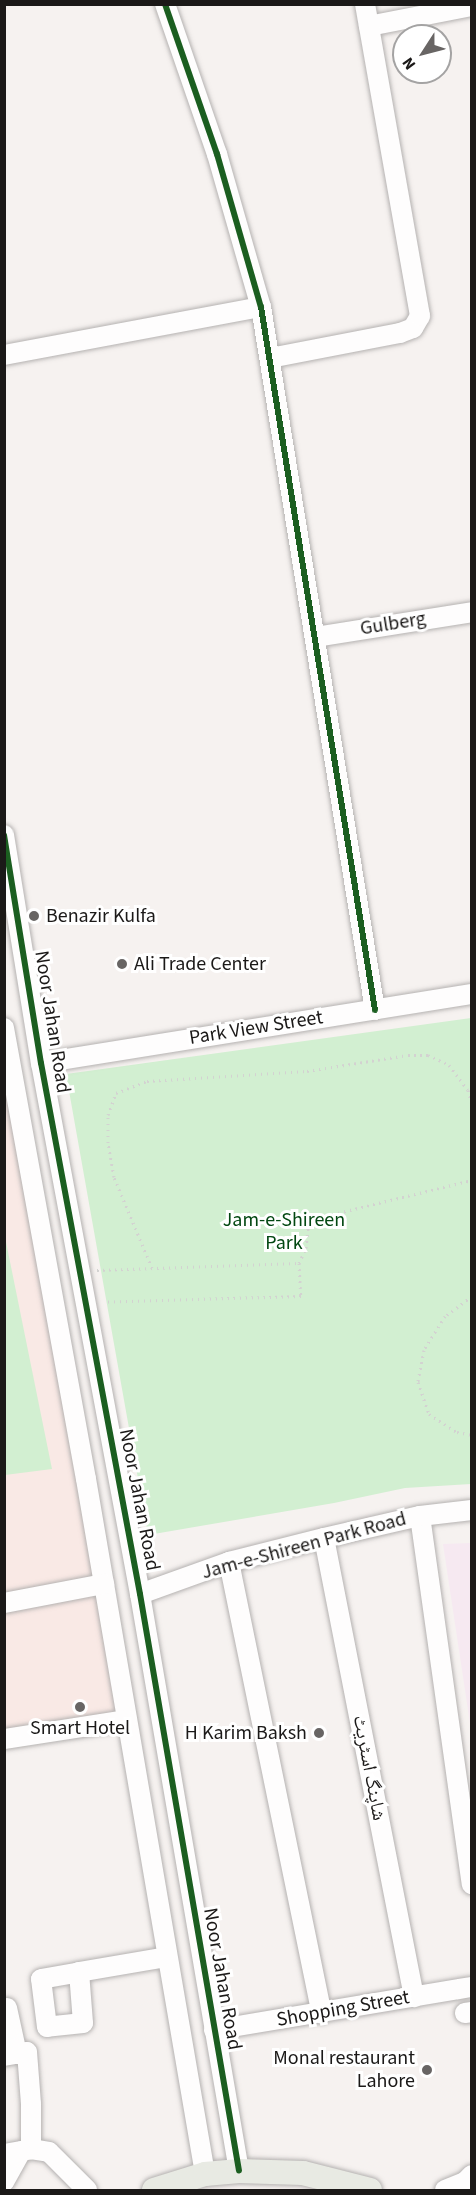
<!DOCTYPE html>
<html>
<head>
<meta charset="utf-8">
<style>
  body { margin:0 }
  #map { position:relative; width:476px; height:2195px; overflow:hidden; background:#f6f2f0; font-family:"Source Sans 3","Noto Naskh Arabic",sans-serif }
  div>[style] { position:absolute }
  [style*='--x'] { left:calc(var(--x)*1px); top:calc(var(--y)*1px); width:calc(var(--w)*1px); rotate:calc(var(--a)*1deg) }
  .commercial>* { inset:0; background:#f9e9e5 }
  .medical>* { inset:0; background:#f6e9f1 }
  .green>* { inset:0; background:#d2efd1 }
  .path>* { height:3px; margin-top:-1.5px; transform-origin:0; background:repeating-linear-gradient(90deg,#d3d2d1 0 1.5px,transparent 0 6px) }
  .roads { filter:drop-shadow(0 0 2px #b5b2b1) drop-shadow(0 0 2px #b5b2b1) }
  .minor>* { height:20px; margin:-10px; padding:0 10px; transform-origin:10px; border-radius:10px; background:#fefdfd }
  .major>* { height:24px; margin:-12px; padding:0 12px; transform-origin:12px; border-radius:12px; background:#e8eae3 }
  .cycleway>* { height:6px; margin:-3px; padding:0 3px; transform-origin:3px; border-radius:3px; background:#1b5e20 }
  .dots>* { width:16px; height:16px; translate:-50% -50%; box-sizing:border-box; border:3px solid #fff; border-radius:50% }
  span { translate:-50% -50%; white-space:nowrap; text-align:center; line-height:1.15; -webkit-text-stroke:6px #fff; paint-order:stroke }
  .street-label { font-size:20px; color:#1b1918 }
  .poi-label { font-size:20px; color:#1b1918 }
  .left { translate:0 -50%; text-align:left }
  .right { translate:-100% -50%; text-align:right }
  .park-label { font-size:20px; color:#024711 }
  .frame { position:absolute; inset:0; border:6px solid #1b1918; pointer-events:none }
  .north { position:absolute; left:392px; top:24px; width:60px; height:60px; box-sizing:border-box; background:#fff; border:2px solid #a4a3a3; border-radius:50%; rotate:234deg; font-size:16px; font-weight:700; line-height:24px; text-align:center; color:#1b1918 }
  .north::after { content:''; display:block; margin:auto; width:21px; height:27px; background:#686564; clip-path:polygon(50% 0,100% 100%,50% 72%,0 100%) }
</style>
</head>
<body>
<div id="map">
  <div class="commercial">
    <i style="clip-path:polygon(4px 1053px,127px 1720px,4px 1740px)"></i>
  </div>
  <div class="medical">
    <i style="clip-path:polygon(471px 1543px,472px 1543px,471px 1730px,443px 1544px)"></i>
  </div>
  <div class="green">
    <i style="clip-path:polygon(471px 1018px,471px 1484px,405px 1488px,334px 1503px,148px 1535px,66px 1074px)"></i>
    <i style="clip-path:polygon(4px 1232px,52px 1469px,5px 1475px,4px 1475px)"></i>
  </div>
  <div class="path">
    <i style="--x:299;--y:1263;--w:17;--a:-65"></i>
    <i style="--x:306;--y:1248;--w:28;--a:-84"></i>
    <i style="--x:309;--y:1220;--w:168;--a:-13.8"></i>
    <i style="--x:152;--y:1268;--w:99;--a:-112.7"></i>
    <i style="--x:114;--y:1177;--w:35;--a:-100"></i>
    <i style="--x:108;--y:1143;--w:28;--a:-90"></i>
    <i style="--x:108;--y:1115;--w:23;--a:-70"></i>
    <i style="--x:116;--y:1093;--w:33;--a:-21"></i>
    <i style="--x:147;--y:1081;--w:160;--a:-3.6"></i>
    <i style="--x:307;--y:1071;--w:102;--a:-9"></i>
    <i style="--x:408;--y:1055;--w:20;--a:0"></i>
    <i style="--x:428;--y:1055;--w:23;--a:25"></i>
    <i style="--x:449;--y:1065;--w:31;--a:53"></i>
    <i style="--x:468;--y:1090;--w:16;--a:75"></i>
    <i style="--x:97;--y:1270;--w:202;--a:-2"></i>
    <i style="--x:299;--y:1263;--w:33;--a:87"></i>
    <i style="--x:301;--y:1296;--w:198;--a:178.3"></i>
    <i style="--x:472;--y:1296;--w:34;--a:143"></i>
    <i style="--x:445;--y:1316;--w:40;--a:122"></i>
    <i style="--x:424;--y:1350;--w:33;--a:101"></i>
    <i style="--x:418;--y:1382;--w:34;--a:71"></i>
    <i style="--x:429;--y:1414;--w:33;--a:33"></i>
    <i style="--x:457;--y:1432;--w:15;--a:11"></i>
  </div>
  <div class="roads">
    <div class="minor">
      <i style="--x:165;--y:4;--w:159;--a:70.9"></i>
      <i style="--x:217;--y:154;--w:159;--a:74"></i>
      <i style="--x:261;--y:307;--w:712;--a:80.79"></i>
      <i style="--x:369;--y:26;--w:105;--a:-11"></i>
      <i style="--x:4;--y:355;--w:261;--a:-10.6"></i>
      <i style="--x:270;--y:358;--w:132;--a:-10.9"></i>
      <i style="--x:400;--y:333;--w:14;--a:-21"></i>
      <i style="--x:413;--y:328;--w:14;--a:-60"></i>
      <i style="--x:420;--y:316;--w:317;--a:-100"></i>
      <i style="--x:315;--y:637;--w:159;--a:-9"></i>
      <i style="--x:4;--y:835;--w:231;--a:80.8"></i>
      <i style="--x:41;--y:1063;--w:540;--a:79.44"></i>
      <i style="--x:140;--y:1594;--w:585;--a:80.26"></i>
      <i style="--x:4;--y:1028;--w:458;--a:79.7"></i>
      <i style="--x:86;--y:1479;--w:705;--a:80.28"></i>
      <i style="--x:41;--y:1063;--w:436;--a:-9.1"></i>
      <i style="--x:420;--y:1516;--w:372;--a:82"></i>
      <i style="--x:324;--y:1538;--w:468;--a:78.9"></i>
      <i style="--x:229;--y:1562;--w:461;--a:78.4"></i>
      <i style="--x:140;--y:1594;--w:95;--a:-19.8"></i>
      <i style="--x:229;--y:1562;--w:98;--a:-14.2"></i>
      <i style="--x:324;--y:1538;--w:98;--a:-12.9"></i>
      <i style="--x:420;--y:1516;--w:52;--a:-6.6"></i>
      <i style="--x:4;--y:1603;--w:102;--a:-10.8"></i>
      <i style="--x:4;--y:1739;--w:124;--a:-8.8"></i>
      <i style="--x:79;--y:1972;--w:51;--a:85.5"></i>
      <i style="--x:83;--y:2023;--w:36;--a:174"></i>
      <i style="--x:47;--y:2027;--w:48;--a:-97.1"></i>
      <i style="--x:41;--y:1979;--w:39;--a:-10"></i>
      <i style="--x:79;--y:1972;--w:89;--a:-9.7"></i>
      <i style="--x:7;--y:2008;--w:47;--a:77.7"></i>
      <i style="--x:465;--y:2013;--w:7;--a:-8"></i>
      <i style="--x:214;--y:2030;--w:262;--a:-9.5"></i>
      <i style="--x:4;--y:2056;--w:23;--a:-10"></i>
      <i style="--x:27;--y:2052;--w:52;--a:85.6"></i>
      <i style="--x:31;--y:2104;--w:45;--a:90"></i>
      <i style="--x:4;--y:2154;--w:27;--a:-10"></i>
      <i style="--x:31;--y:2149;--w:18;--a:9"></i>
      <i style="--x:49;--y:2152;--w:54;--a:45"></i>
      <i style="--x:4;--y:2182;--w:35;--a:-61"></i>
      <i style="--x:445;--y:2190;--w:22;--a:-22"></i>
      <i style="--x:465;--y:2182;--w:10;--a:-45"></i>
    </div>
    <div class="major">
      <i style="--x:154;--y:2190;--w:53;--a:-17.4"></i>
      <i style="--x:205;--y:2174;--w:34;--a:-5"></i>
      <i style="--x:239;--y:2171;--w:64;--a:1.8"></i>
      <i style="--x:303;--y:2173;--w:69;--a:14.2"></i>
    </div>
  </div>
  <div class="cycleway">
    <i style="--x:165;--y:4;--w:159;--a:70.9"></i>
    <i style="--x:217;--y:154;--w:159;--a:74"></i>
    <i style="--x:261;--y:307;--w:712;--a:80.79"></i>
    <i style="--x:4;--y:835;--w:231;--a:80.8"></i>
    <i style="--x:41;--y:1063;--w:540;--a:79.44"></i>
    <i style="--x:140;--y:1594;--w:585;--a:80.26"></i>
  </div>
  <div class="dots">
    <i style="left:34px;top:916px;background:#686564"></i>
    <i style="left:122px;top:964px;background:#686564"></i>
    <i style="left:80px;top:1707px;background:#686564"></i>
    <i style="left:319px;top:1733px;background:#686564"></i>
    <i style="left:427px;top:2070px;background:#686564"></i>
  </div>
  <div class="street-label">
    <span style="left:393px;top:624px;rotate:-9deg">Gulberg</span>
    <span style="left:52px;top:1022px;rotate:81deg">Noor Jahan Road</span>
    <span style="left:256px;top:1028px;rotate:-9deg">Park View Street</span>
    <span style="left:139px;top:1500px;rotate:79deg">Noor Jahan Road</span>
    <span style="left:304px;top:1546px;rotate:-15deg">Jam-e-Shireen Park Road</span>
    <span style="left:369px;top:1768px;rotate:79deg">شاپنگ اسٹریٹ</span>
    <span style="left:222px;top:1979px;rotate:80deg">Noor Jahan Road</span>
    <span style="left:343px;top:2009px;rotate:-10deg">Shopping Street</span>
  </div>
  <div class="poi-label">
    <span class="left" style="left:46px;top:916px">Benazir Kulfa</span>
    <span class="left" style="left:134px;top:964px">Ali Trade Center</span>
    <span style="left:80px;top:1728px">Smart Hotel</span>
    <span class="right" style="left:307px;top:1733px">H Karim Baksh</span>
    <span class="right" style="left:415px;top:2070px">Monal restaurant<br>Lahore</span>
  </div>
  <div class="park-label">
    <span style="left:284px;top:1232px">Jam-e-Shireen<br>Park</span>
  </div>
  <div class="frame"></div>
  <div class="north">N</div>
</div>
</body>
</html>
